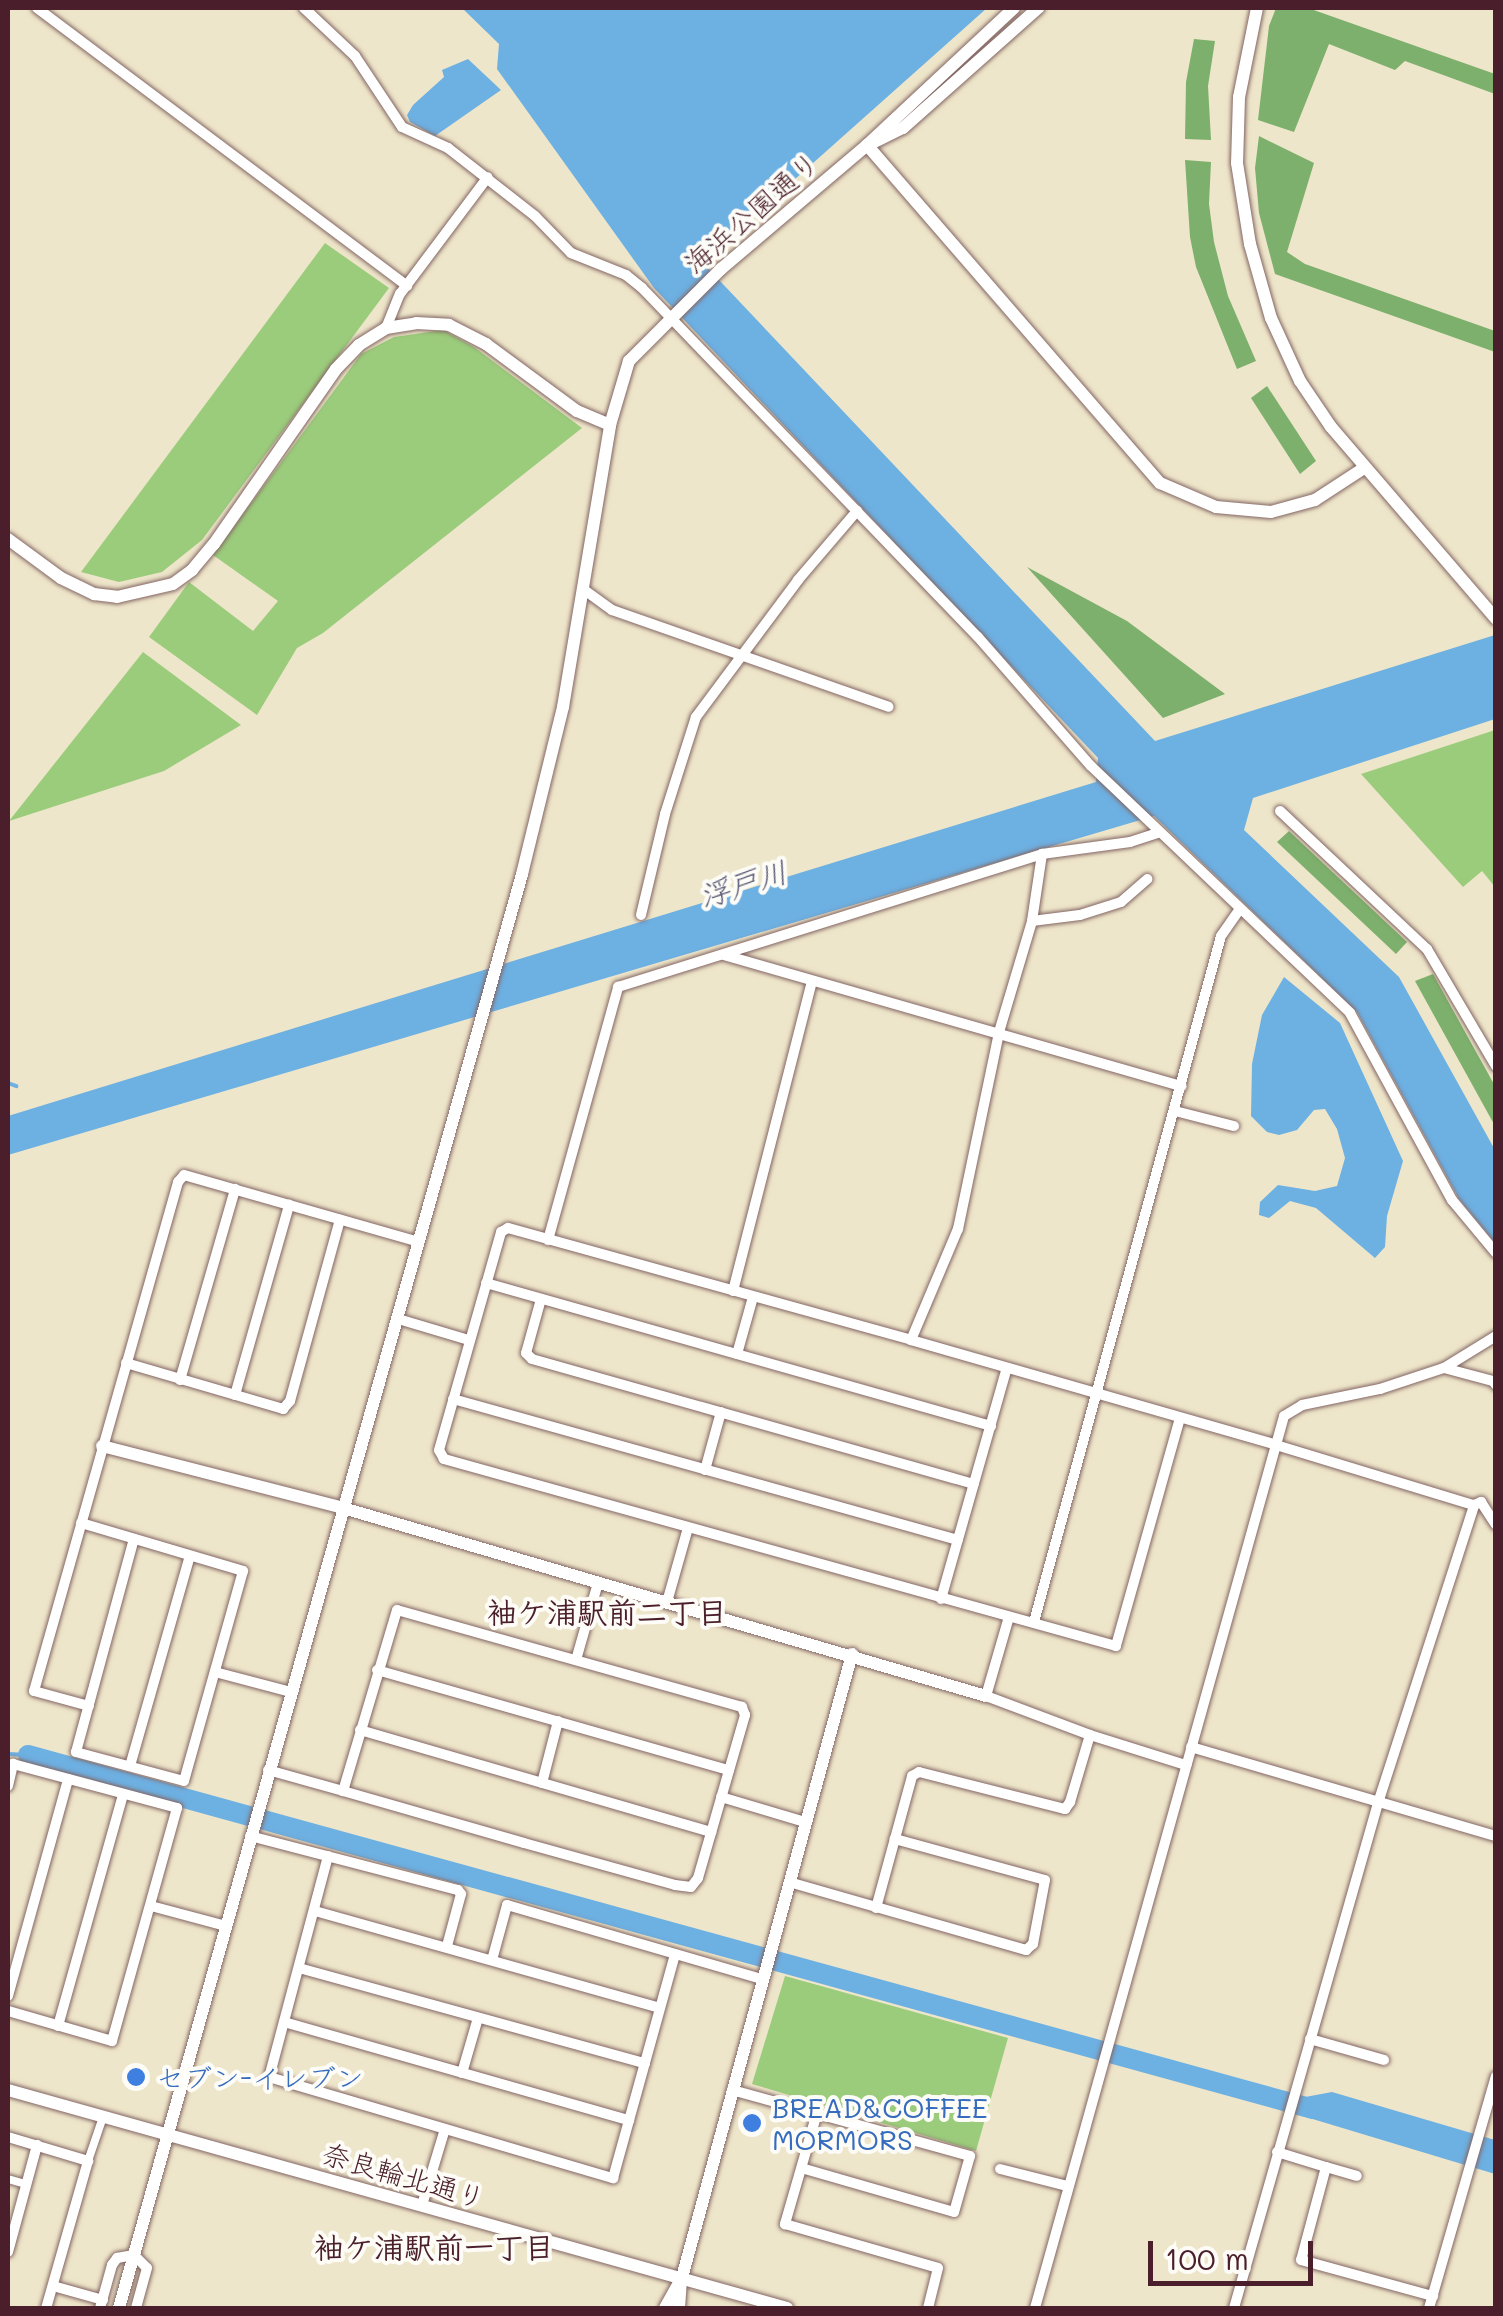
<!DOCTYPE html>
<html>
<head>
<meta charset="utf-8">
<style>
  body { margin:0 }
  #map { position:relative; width:1503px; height:2316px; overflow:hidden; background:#eee6ca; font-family:Mali,"Klee One",sans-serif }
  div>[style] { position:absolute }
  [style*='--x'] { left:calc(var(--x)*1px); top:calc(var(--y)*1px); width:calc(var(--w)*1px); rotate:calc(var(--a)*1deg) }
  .green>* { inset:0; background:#9bcc7c }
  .forest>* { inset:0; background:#7cb06c }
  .water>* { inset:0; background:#6db0e2 }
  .stream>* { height:4px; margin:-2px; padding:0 2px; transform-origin:2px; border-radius:2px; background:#6db0e2 }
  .river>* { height:20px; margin:-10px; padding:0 10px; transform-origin:10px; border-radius:10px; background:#6db0e2 }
  .roads { filter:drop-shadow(0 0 2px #836563) drop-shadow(0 0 2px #836563) }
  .pedestrian>* { height:8px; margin:-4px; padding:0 4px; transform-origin:4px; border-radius:4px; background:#fff }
  .minor>* { height:10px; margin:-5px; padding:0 5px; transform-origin:5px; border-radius:5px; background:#fff }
  .tertiary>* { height:12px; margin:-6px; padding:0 6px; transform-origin:6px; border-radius:6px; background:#fff }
  .dots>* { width:28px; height:28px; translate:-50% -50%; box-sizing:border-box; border:5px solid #fdfcf7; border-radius:50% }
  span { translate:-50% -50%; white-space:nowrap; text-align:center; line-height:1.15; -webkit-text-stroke:8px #fdfcf7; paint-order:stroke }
  .street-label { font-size:28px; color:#4a1f2b }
  .shop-label { font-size:28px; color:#366cbe }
  .left { translate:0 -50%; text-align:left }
  .water-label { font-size:30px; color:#585974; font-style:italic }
  .neighbourhood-label { font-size:30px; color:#4a1f2b; font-weight:700 }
  .frame { position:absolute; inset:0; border:10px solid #4a1f2b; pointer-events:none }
  .scale { position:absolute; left:1148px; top:2241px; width:165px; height:45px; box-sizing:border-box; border:5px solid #4a1f2b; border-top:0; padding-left:12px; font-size:30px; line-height:35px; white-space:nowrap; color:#4a1f2b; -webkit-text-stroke:8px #fdfcf7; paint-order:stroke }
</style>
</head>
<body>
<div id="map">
  <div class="green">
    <i style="clip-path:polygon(325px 243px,389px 288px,202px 540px,162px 572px,119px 582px,81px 572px)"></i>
    <i style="clip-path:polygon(443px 330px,474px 347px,582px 428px,323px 633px,297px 648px,257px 715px,149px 637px,189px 582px,253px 631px,278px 601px,213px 555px,361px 354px,394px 337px)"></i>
    <i style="clip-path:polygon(143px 652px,241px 725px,164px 771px,9px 821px)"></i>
    <i style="clip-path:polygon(1495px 730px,1495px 887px,1482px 871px,1463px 887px,1361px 774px)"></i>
    <i style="clip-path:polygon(785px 1976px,1008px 2038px,976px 2151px,752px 2084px)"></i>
  </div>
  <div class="forest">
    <i style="clip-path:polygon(1276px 8px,1308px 8px,1495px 74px,1495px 94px,1405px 61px,1395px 70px,1329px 44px,1294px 132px,1258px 120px,1269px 26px)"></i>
    <i style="clip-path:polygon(1194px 39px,1215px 41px,1208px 86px,1211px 140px,1185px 139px,1186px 82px)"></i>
    <i style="clip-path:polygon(1259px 136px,1314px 163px,1287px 252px,1305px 264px,1495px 331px,1495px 352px,1275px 274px,1259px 213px,1255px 168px)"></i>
    <i style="clip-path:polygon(1185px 160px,1211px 162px,1209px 204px,1214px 242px,1228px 296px,1256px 361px,1237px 369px,1196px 267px,1190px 237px)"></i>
    <i style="clip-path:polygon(1267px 386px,1316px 461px,1300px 474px,1251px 398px)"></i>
    <i style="clip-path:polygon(1027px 567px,1127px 621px,1225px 694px,1163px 718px)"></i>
    <i style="clip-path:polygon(1289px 831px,1407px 942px,1396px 954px,1277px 842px)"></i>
    <i style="clip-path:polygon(1433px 974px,1495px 1086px,1495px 1126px,1415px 981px)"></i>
  </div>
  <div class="water">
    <i style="clip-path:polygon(462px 8px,987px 8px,702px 262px,1155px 741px,1495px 635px,1495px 719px,1253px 798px,1244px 830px,1399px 977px,1495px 1150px,1495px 1243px,1459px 1199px,1357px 1012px,1154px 816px,8px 1155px,8px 1116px,1096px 782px,1098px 758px,654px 288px,497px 69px,499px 44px)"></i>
    <i style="clip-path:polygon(468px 59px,501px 90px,435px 136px,410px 122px,407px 115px,413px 105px,444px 77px,442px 70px)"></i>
    <i style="clip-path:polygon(1284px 977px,1340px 1023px,1403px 1161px,1387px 1216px,1385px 1247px,1375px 1258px,1316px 1208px,1290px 1201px,1269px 1218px,1259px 1215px,1260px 1202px,1278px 1185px,1315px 1191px,1337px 1186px,1345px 1158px,1337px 1129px,1325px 1109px,1314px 1110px,1297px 1130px,1279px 1135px,1267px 1132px,1251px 1116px,1252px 1064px,1262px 1015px)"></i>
    <i style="clip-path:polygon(1332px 2092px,1495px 2140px,1495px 2174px,1296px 2114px,1300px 2098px)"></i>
  </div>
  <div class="stream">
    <i style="--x:8;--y:1083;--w:9;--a:21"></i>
    <i style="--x:8;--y:1754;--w:20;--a:3"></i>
  </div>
  <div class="river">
    <i style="--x:28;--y:1755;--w:1333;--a:15.4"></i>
  </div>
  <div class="roads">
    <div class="pedestrian">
      <i style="--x:88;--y:2161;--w:46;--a:-71.2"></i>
      <i style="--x:8;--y:2179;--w:19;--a:16"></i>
    </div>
    <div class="minor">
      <i style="--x:37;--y:8;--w:463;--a:36.9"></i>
      <i style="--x:304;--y:8;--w:70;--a:43.3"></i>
      <i style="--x:355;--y:56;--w:85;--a:56.5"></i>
      <i style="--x:402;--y:127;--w:51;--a:24.5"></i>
      <i style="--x:448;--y:148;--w:110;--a:38"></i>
      <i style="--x:535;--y:216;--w:52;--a:45.8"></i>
      <i style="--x:571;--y:253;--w:59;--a:21.8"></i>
      <i style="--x:626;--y:275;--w:21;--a:39"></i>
      <i style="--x:642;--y:288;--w:484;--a:46.1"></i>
      <i style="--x:978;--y:637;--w:171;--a:48.8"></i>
      <i style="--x:1091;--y:766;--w:358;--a:43.6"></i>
      <i style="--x:1350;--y:1013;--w:213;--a:61.4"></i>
      <i style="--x:1452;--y:1200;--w:69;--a:50.3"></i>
      <i style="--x:386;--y:328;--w:37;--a:-68"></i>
      <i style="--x:400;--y:294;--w:146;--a:-53.1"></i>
      <i style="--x:583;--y:589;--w:36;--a:36"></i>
      <i style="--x:612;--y:610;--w:293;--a:19.3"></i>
      <i style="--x:1280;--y:811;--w:202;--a:43.2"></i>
      <i style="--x:1427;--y:949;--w:136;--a:59.5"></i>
      <i style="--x:641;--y:915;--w:104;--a:-76.6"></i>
      <i style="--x:665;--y:814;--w:102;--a:-72.3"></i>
      <i style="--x:696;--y:717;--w:171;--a:-53.3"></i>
      <i style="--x:798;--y:580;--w:91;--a:-49.5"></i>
      <i style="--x:1032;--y:921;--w:48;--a:-7.1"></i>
      <i style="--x:1080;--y:915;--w:43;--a:-17.6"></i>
      <i style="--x:1121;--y:902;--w:35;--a:-41"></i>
      <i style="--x:724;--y:955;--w:476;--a:16"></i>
      <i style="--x:1175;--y:1111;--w:61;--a:14.3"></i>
      <i style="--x:548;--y:1240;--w:263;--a:-74.5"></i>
      <i style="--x:618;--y:987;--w:444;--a:-17.4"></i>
      <i style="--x:1042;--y:854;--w:89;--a:-7.8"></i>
      <i style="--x:1130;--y:842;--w:29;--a:-18"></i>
      <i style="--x:486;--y:1283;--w:525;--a:15.81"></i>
      <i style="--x:733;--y:1291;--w:320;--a:-75.7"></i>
      <i style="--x:541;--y:1299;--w:56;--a:105.5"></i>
      <i style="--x:526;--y:1353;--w:8;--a:45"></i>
      <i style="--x:532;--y:1359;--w:459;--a:15.8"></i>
      <i style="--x:398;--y:1319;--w:74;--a:16.5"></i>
      <i style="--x:911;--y:1340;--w:121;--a:-67.1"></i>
      <i style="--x:958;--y:1229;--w:201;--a:-78.2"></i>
      <i style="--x:999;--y:1032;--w:116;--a:-73.4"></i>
      <i style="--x:1032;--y:921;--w:68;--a:-81.5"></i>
      <i style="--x:737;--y:1354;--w:59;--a:-74.3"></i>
      <i style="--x:126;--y:1363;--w:164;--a:16.3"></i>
      <i style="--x:283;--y:1409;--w:11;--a:-49"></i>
      <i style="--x:290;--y:1401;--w:188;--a:-74.6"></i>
      <i style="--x:1444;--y:1368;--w:51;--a:14.9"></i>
      <i style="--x:1493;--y:1381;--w:5;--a:53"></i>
      <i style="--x:180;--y:1380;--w:199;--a:-73.9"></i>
      <i style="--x:235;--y:1395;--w:198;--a:-74.1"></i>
      <i style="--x:453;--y:1399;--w:524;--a:15.6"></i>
      <i style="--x:1180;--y:1418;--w:237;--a:105.7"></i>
      <i style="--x:1116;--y:1646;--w:698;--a:-164.45"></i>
      <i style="--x:444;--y:1459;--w:10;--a:-119"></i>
      <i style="--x:439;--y:1450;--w:227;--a:-74.1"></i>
      <i style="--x:501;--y:1232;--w:8;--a:-30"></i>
      <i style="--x:508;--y:1228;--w:418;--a:15.5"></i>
      <i style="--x:911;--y:1340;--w:380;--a:16"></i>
      <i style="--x:1276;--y:1445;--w:207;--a:16.9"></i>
      <i style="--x:1474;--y:1505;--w:8;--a:-23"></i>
      <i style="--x:1481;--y:1502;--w:27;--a:57"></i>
      <i style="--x:705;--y:1470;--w:60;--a:-74.6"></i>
      <i style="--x:81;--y:1523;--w:169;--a:16.5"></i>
      <i style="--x:243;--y:1571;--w:218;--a:105.7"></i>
      <i style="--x:184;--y:1781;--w:112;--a:-165"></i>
      <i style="--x:76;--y:1752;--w:221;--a:-74.8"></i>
      <i style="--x:941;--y:1599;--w:240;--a:-74.1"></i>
      <i style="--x:667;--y:1602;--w:77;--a:-74.2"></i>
      <i style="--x:1034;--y:1622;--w:711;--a:-74.75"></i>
      <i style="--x:1221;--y:936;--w:32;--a:-55"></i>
      <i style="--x:576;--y:1660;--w:80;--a:-74.1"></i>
      <i style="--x:377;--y:1670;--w:366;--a:15.9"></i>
      <i style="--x:215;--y:1672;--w:79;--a:14.7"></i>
      <i style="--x:89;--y:1706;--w:57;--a:-164.7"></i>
      <i style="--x:34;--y:1691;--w:529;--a:-74.2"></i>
      <i style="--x:178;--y:1182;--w:9;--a:-49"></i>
      <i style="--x:184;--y:1175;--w:244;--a:15.9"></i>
      <i style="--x:360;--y:1730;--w:366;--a:16.2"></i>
      <i style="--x:1090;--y:1735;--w:101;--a:17.4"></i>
      <i style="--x:1191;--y:1747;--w:318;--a:16.3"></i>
      <i style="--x:130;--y:1766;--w:218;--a:-74.1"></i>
      <i style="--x:268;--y:1770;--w:78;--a:15.6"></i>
      <i style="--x:343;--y:1791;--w:188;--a:16"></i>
      <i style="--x:524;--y:1843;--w:157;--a:15.5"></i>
      <i style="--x:675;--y:1885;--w:16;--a:7"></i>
      <i style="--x:691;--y:1887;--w:11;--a:-52"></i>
      <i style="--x:698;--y:1878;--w:170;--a:-73.9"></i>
      <i style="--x:745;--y:1715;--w:9;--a:-111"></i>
      <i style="--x:742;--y:1707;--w:358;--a:-164.3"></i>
      <i style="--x:397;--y:1610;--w:189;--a:106.6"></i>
      <i style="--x:542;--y:1783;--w:64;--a:-75.5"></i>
      <i style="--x:8;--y:1786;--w:23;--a:-77"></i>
      <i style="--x:13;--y:1764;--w:170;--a:15"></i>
      <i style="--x:177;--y:1808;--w:242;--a:105.6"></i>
      <i style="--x:112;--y:2041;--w:108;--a:-163.9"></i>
      <i style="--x:721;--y:1797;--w:88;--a:16.6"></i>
      <i style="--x:250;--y:1836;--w:215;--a:14.6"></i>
      <i style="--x:458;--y:1890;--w:5;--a:53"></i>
      <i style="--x:461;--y:1894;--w:54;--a:105.1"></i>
      <i style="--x:328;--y:1856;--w:229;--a:104.9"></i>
      <i style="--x:269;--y:2077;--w:359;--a:16.4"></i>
      <i style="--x:613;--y:2178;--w:232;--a:-74.5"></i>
      <i style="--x:789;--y:1882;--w:247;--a:16"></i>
      <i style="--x:1026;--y:1950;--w:9;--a:-41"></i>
      <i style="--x:1033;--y:1944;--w:65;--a:-79.4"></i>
      <i style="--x:1045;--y:1880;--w:156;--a:-164.7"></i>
      <i style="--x:151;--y:1906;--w:78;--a:14.9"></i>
      <i style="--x:876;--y:1908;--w:137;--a:-74.7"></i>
      <i style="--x:912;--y:1776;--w:8;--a:-30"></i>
      <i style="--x:919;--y:1772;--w:151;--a:14.2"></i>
      <i style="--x:1065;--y:1809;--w:9;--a:-54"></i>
      <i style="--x:1070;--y:1802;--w:70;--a:-73.4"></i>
      <i style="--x:1090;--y:1735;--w:111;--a:-159.4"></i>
      <i style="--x:986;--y:1696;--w:82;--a:-73.8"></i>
      <i style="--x:315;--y:1911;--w:358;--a:15.7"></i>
      <i style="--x:492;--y:1960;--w:57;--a:-74.7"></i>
      <i style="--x:507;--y:1905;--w:266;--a:16.2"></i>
      <i style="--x:299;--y:1968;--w:359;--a:15.4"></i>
      <i style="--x:8;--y:1996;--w:225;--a:-74.5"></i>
      <i style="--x:284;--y:2022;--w:359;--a:15.9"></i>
      <i style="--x:58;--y:2026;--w:241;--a:-74.3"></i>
      <i style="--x:1310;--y:2039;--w:77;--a:15.8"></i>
      <i style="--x:462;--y:2073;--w:57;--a:-73.8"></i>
      <i style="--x:732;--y:2090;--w:247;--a:15.5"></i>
      <i style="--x:970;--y:2156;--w:58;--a:105.9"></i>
      <i style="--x:954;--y:2212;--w:158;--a:-163.9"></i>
      <i style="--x:817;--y:2113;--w:116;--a:106.1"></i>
      <i style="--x:785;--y:2224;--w:159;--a:16"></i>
      <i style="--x:938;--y:2268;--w:41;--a:104"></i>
      <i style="--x:8;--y:2137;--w:84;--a:16.7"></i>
      <i style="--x:88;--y:2161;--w:153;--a:105.9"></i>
      <i style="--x:1277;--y:2152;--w:51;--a:17"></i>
      <i style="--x:1326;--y:2167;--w:96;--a:105"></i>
      <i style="--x:1301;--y:2260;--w:137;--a:15.3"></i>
      <i style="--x:1326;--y:2167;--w:32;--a:16"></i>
      <i style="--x:1000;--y:2169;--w:69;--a:14.2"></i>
      <i style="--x:422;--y:2205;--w:79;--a:-73.2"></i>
      <i style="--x:8;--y:2252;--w:111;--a:-74.8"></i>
      <i style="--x:53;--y:2286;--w:52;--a:15.6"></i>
      <i style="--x:100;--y:2308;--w:45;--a:-74.4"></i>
      <i style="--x:112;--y:2265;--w:9;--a:-54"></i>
      <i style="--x:117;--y:2258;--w:17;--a:-10"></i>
      <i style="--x:134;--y:2255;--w:18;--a:45"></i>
      <i style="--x:147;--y:2268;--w:41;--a:105.4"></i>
      <i style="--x:1035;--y:2308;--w:926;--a:-74.4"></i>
      <i style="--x:1284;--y:1416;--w:21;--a:-31"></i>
      <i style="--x:1302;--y:1405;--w:80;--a:-11.6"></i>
      <i style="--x:1380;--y:1389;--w:67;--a:-18.2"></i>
      <i style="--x:1444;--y:1368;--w:61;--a:-31.6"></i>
      <i style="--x:1234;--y:2308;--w:525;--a:-74.08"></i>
      <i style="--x:1378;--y:1803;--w:313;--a:-72.1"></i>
      <i style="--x:1429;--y:2308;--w:241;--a:-73.9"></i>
    </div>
    <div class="tertiary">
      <i style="--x:1257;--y:8;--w:91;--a:101.4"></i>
      <i style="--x:1239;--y:97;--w:66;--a:91.7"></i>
      <i style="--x:1237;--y:163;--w:82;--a:80.9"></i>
      <i style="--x:1250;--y:244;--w:77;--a:74.2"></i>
      <i style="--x:1271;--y:318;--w:69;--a:65.3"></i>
      <i style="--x:1300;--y:381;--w:55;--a:56"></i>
      <i style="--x:1331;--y:427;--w:253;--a:49.3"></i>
      <i style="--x:874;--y:142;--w:32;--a:-26"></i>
      <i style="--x:903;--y:128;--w:181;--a:-41.6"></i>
      <i style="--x:867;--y:145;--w:447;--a:49.1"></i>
      <i style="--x:1160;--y:483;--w:61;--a:23.2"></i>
      <i style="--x:1216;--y:507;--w:55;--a:5.2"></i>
      <i style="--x:1271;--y:512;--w:46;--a:-15.3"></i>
      <i style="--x:1315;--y:500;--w:59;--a:-33.1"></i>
      <i style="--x:8;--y:539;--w:66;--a:36.3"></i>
      <i style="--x:61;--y:578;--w:37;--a:26"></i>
      <i style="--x:94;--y:594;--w:23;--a:7"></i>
      <i style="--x:117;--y:597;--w:57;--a:-13.1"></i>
      <i style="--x:173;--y:584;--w:24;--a:-36"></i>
      <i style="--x:192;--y:570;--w:34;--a:-50"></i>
      <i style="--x:214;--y:544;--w:213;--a:-55.1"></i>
      <i style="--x:336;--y:369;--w:33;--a:-46"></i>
      <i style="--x:359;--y:345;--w:32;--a:-32"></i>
      <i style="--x:386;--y:328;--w:30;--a:-9"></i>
      <i style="--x:416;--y:323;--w:33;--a:3"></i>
      <i style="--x:449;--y:325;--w:42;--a:27.2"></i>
      <i style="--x:486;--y:344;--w:113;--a:36.4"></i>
      <i style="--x:577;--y:411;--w:36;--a:23"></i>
      <i style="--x:102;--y:1446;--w:249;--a:14.4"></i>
      <i style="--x:343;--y:1508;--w:670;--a:16.3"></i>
      <i style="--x:8;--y:2090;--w:809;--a:15.63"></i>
      <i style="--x:119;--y:2308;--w:1490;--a:-74.3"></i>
      <i style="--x:522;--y:874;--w:172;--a:-76.2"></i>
      <i style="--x:563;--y:707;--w:286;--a:-80.5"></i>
      <i style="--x:610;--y:425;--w:67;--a:-73.5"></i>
      <i style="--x:629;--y:361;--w:130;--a:-45"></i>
      <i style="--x:721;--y:269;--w:192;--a:-40.3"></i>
      <i style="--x:867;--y:145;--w:201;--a:-43"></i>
      <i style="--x:665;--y:2308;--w:29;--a:-61"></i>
      <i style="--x:679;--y:2308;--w:27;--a:-86"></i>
      <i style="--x:681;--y:2281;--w:650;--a:-74.74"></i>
    </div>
  </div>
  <div class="dots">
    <i style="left:136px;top:2077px;background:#3f7fe0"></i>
    <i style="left:752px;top:2123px;background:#3f7fe0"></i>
  </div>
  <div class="street-label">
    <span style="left:751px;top:212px;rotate:-41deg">海浜公園通り</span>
    <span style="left:404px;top:2175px;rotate:16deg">奈良輪北通り</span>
  </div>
  <div class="shop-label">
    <span class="left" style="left:156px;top:2077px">セブン-イレブン</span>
    <span class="left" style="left:772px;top:2123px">BREAD&amp;COFFEE<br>MORMORS</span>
  </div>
  <div class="water-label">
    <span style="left:743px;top:883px;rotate:-17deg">浮戸川</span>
  </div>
  <div class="neighbourhood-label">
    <span style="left:607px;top:1611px">袖ケ浦駅前二丁目</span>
    <span style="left:434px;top:2246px">袖ケ浦駅前一丁目</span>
  </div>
  <div class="frame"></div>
  <div class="scale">100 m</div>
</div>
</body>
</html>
